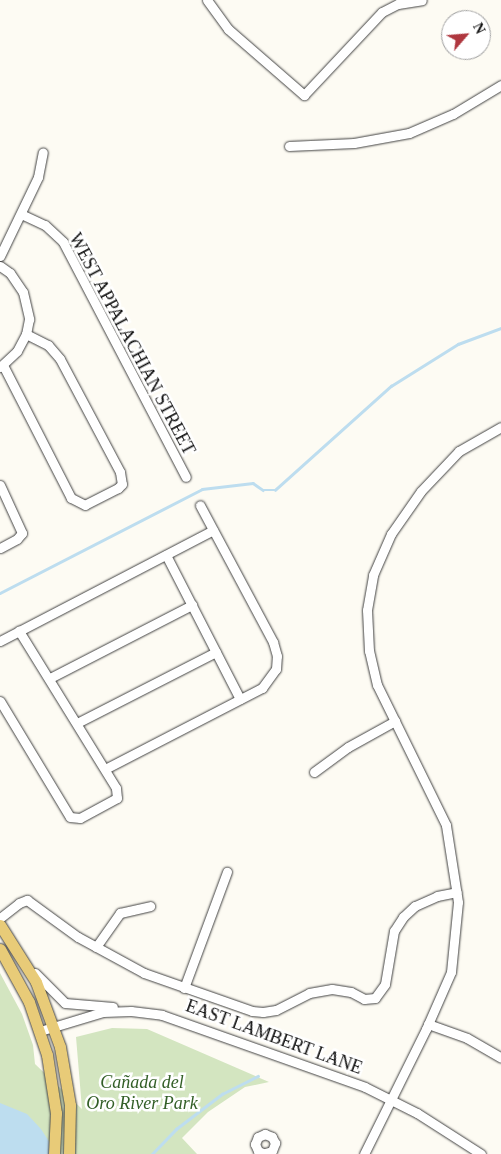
<!DOCTYPE html>
<html>
<head>
<meta charset="utf-8">
<style>
  body { margin:0 }
  #map { position:relative; width:501px; height:1154px; overflow:hidden; background:#fdfbf3; font-family:"Times New Roman",serif }
  div>[style] { position:absolute }
  [style*='--x'] { left:calc(var(--x)*1px); top:calc(var(--y)*1px); width:calc(var(--w)*1px); rotate:calc(var(--a)*1deg) }
  .green>* { inset:0; background:#d3e5c0 }
  .water>* { inset:0; background:#bdddef }
  .stream>* { height:2.5px; margin:-1.25px; padding:0 1.25px; transform-origin:1.25px; border-radius:1.25px; background:#bdddef }
  .roads { filter:drop-shadow(0 0 1px #424242) drop-shadow(0 0 1px #424242) }
  .minor>* { height:9px; margin:-4.5px; padding:0 4.5px; transform-origin:4.5px; border-radius:4.5px; background:#fff }
  .major>* { height:11px; margin:-5.5px; padding:0 5.5px; transform-origin:5.5px; border-radius:5.5px; background:#e8cb78 }
  span { translate:-50% -50%; white-space:nowrap; text-align:center; line-height:1.15; -webkit-text-stroke:5px #fff; paint-order:stroke }
  .street-label { font-size:18px; color:#0f0f0f }
  .park-label { font-size:18px; color:#335f27; font-style:italic }
  .north { position:absolute; left:441px; top:10px; width:50px; height:50px; box-sizing:border-box; background:#fff; border:1px solid #9f9f9f; border-radius:50%; rotate:63deg; font-size:14px; font-weight:700; line-height:20px; text-align:center; color:#0f0f0f }
  .north::after { content:''; display:block; margin:auto; width:18px; height:22px; background:#af373f; clip-path:polygon(50% 0,100% 100%,50% 72%,0 100%) }
</style>
</head>
<body>
<div id="map">
  <div class="green">
    <i style="clip-path:polygon(0 973px,22px 1014px,33px 1045px,35px 1064px,82px 1109px,76px 1037px,112px 1028px,147px 1029px,269px 1082px,245px 1087px,208px 1112px,182px 1138px,197px 1154px,0 1154px)"></i>
  </div>
  <div class="water">
    <i style="clip-path:polygon(0 1103px,27px 1114px,41px 1129px,57px 1154px,0 1154px)"></i>
  </div>
  <div class="stream">
    <i style="--x:0;--y:593;--w:227;--a:-27.2"></i>
    <i style="--x:202;--y:489;--w:51;--a:-6.7"></i>
    <i style="--x:253;--y:483;--w:12;--a:35"></i>
    <i style="--x:263;--y:490;--w:12;--a:0"></i>
    <i style="--x:275;--y:490;--w:156;--a:-41.9"></i>
    <i style="--x:391;--y:386;--w:79;--a:-32.1"></i>
    <i style="--x:458;--y:344;--w:46;--a:-20.4"></i>
    <i style="--x:152;--y:1154;--w:35;--a:-46"></i>
    <i style="--x:176;--y:1129;--w:58;--a:-37.3"></i>
    <i style="--x:222;--y:1094;--w:40;--a:-26.6"></i>
  </div>
  <div class="roads">
    <div class="minor">
      <i style="--x:207;--y:0;--w:36;--a:54"></i>
      <i style="--x:228;--y:29;--w:101;--a:41"></i>
      <i style="--x:304;--y:95;--w:114;--a:-46.8"></i>
      <i style="--x:382;--y:12;--w:18;--a:-27"></i>
      <i style="--x:398;--y:4;--w:24;--a:-9"></i>
      <i style="--x:289;--y:146;--w:65;--a:-2.6"></i>
      <i style="--x:354;--y:143;--w:56;--a:-10.3"></i>
      <i style="--x:409;--y:133;--w:48;--a:-23.4"></i>
      <i style="--x:453;--y:114;--w:56;--a:-31.1"></i>
      <i style="--x:21;--y:214;--w:26;--a:25"></i>
      <i style="--x:45;--y:225;--w:25;--a:43"></i>
      <i style="--x:63;--y:242;--w:265;--a:62.4"></i>
      <i style="--x:0;--y:256;--w:88;--a:-64.3"></i>
      <i style="--x:38;--y:177;--w:25;--a:-79"></i>
      <i style="--x:0;--y:266;--w:12;--a:35"></i>
      <i style="--x:10;--y:273;--w:23;--a:56"></i>
      <i style="--x:23;--y:292;--w:28;--a:77"></i>
      <i style="--x:29;--y:319;--w:15;--a:101"></i>
      <i style="--x:26;--y:334;--w:25;--a:27"></i>
      <i style="--x:48;--y:345;--w:18;--a:49"></i>
      <i style="--x:60;--y:359;--w:128;--a:62"></i>
      <i style="--x:120;--y:472;--w:12;--a:81"></i>
      <i style="--x:122;--y:484;--w:6;--a:135"></i>
      <i style="--x:118;--y:488;--w:37;--a:153"></i>
      <i style="--x:85;--y:505;--w:16;--a:-153"></i>
      <i style="--x:71;--y:498;--w:149;--a:-117.1"></i>
      <i style="--x:0;--y:367;--w:23;--a:-43"></i>
      <i style="--x:17;--y:351;--w:19;--a:-62"></i>
      <i style="--x:0;--y:485;--w:53;--a:65.4"></i>
      <i style="--x:22;--y:533;--w:8;--a:130"></i>
      <i style="--x:17;--y:539;--w:19;--a:152"></i>
      <i style="--x:166;--y:555;--w:162;--a:62.8"></i>
      <i style="--x:0;--y:641;--w:240;--a:-27.5"></i>
      <i style="--x:50;--y:678;--w:160;--a:-27.2"></i>
      <i style="--x:0;--y:701;--w:135;--a:58.9"></i>
      <i style="--x:70;--y:817;--w:10;--a:6"></i>
      <i style="--x:80;--y:818;--w:42;--a:-28.4"></i>
      <i style="--x:117;--y:798;--w:10;--a:-96"></i>
      <i style="--x:116;--y:788;--w:185;--a:-121.7"></i>
      <i style="--x:77;--y:723;--w:156;--a:-27.1"></i>
      <i style="--x:105;--y:769;--w:177;--a:-27.3"></i>
      <i style="--x:262;--y:688;--w:24;--a:-54"></i>
      <i style="--x:276;--y:669;--w:13;--a:-86"></i>
      <i style="--x:277;--y:656;--w:15;--a:-106"></i>
      <i style="--x:273;--y:642;--w:155;--a:-118.1"></i>
      <i style="--x:314;--y:772;--w:42;--a:-36.3"></i>
      <i style="--x:348;--y:747;--w:54;--a:-29"></i>
      <i style="--x:0;--y:918;--w:24;--a:-38"></i>
      <i style="--x:19;--y:903;--w:9;--a:-21"></i>
      <i style="--x:27;--y:900;--w:63;--a:36"></i>
      <i style="--x:78;--y:937;--w:75;--a:28.6"></i>
      <i style="--x:144;--y:973;--w:114;--a:19.4"></i>
      <i style="--x:252;--y:1011;--w:11;--a:5"></i>
      <i style="--x:263;--y:1012;--w:13;--a:-9"></i>
      <i style="--x:276;--y:1010;--w:37;--a:-27"></i>
      <i style="--x:309;--y:993;--w:23;--a:-10"></i>
      <i style="--x:332;--y:989;--w:19;--a:9"></i>
      <i style="--x:351;--y:992;--w:15;--a:28"></i>
      <i style="--x:364;--y:999;--w:11;--a:-5"></i>
      <i style="--x:375;--y:998;--w:17;--a:-54"></i>
      <i style="--x:385;--y:984;--w:54;--a:-80.4"></i>
      <i style="--x:394;--y:931;--w:17;--a:-57"></i>
      <i style="--x:403;--y:917;--w:16;--a:-43"></i>
      <i style="--x:415;--y:906;--w:24;--a:-24"></i>
      <i style="--x:437;--y:896;--w:20;--a:-11"></i>
      <i style="--x:96;--y:947;--w:42;--a:-54.8"></i>
      <i style="--x:120;--y:913;--w:31;--a:-13"></i>
      <i style="--x:35;--y:973;--w:42;--a:45"></i>
      <i style="--x:65;--y:1003;--w:48;--a:4.8"></i>
      <i style="--x:184;--y:988;--w:124;--a:-69.7"></i>
      <i style="--x:428;--y:1024;--w:41;--a:19.7"></i>
      <i style="--x:467;--y:1038;--w:39;--a:30"></i>
      <i style="--x:40;--y:1031;--w:66;--a:-16.8"></i>
      <i style="--x:103;--y:1012;--w:28;--a:-2"></i>
      <i style="--x:131;--y:1011;--w:31;--a:7"></i>
      <i style="--x:162;--y:1015;--w:215;--a:19.5"></i>
      <i style="--x:365;--y:1087;--w:58;--a:26.6"></i>
      <i style="--x:417;--y:1113;--w:76;--a:32.6"></i>
      <i style="--x:265;--y:1153;--w:7;--a:-16"></i>
      <i style="--x:272;--y:1151;--w:9;--a:-69"></i>
      <i style="--x:275;--y:1143;--w:7;--a:-117"></i>
      <i style="--x:272;--y:1137;--w:8;--a:-157"></i>
      <i style="--x:265;--y:1134;--w:8;--a:157"></i>
      <i style="--x:258;--y:1137;--w:8;--a:113"></i>
      <i style="--x:255;--y:1144;--w:8;--a:67"></i>
      <i style="--x:258;--y:1151;--w:8;--a:23"></i>
      <i style="--x:364;--y:1154;--w:140;--a:-63.6"></i>
      <i style="--x:426;--y:1029;--w:62;--a:-66.3"></i>
      <i style="--x:451;--y:972;--w:70;--a:-84.3"></i>
      <i style="--x:458;--y:902;--w:78;--a:-98.9"></i>
      <i style="--x:446;--y:825;--w:156;--a:-116.2"></i>
      <i style="--x:377;--y:685;--w:35;--a:-103"></i>
      <i style="--x:369;--y:651;--w:41;--a:-92.8"></i>
      <i style="--x:367;--y:610;--w:36;--a:-80"></i>
      <i style="--x:373;--y:575;--w:45;--a:-66.3"></i>
      <i style="--x:391;--y:534;--w:52;--a:-55.1"></i>
      <i style="--x:421;--y:491;--w:55;--a:-46.5"></i>
      <i style="--x:459;--y:451;--w:48;--a:-29.7"></i>
    </div>
    <div class="major">
      <i style="--x:0;--y:925;--w:67;--a:57.7"></i>
      <i style="--x:36;--y:982;--w:69;--a:69.7"></i>
      <i style="--x:60;--y:1047;--w:59;--a:80.2"></i>
      <i style="--x:70;--y:1105;--w:49;--a:91.2"></i>
      <i style="--x:0;--y:949;--w:60;--a:61.3"></i>
      <i style="--x:29;--y:1002;--w:56;--a:71.2"></i>
      <i style="--x:47;--y:1055;--w:59;--a:81.2"></i>
      <i style="--x:56;--y:1113;--w:41;--a:92.8"></i>
    </div>
  </div>
  <div class="street-label">
    <span style="left:132px;top:344px;rotate:62deg">WEST APPALACHIAN STREET</span>
    <span style="left:274px;top:1037px;rotate:20deg">EAST LAMBERT LANE</span>
  </div>
  <div class="park-label">
    <span style="left:142px;top:1093px">Cañada del<br>Oro River Park</span>
  </div>
  <div class="north">N</div>
</div>
</body>
</html>
